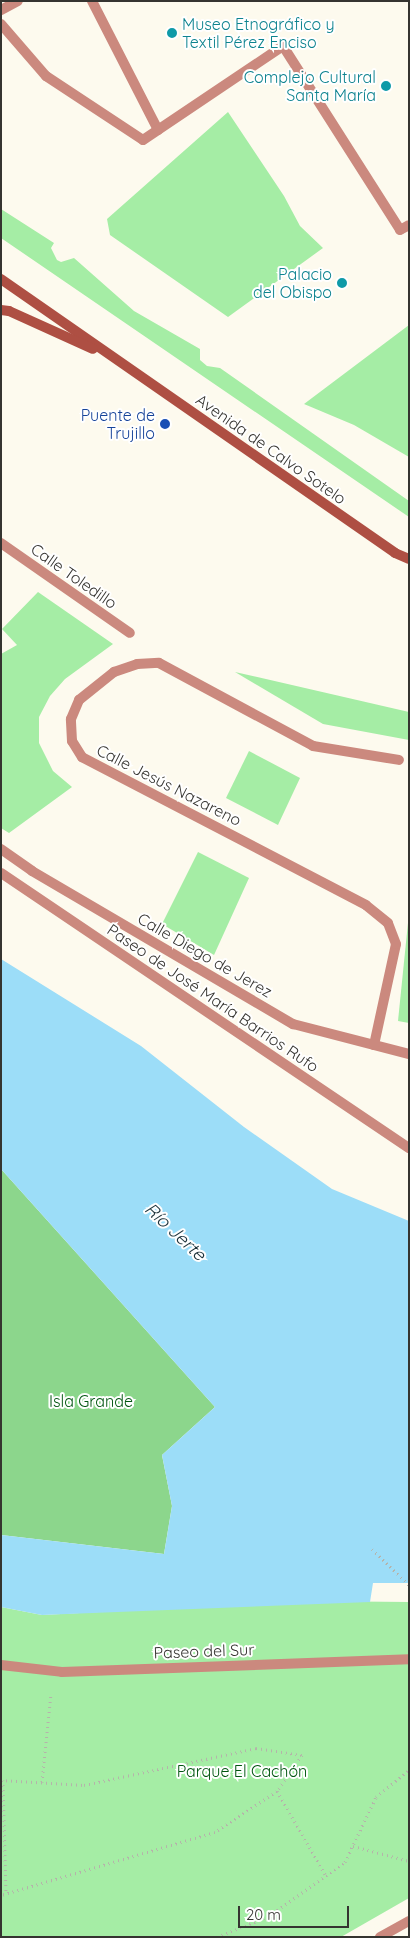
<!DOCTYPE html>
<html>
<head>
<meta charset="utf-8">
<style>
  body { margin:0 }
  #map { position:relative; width:410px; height:1938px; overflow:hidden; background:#fdfaee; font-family:Quicksand,sans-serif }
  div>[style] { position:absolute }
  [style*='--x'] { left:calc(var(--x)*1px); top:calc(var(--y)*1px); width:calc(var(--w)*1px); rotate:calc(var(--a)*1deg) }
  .green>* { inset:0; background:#a5eda5 }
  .forest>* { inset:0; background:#8cd68c }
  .water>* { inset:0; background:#9cddf8 }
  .path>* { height:3px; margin-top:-1.5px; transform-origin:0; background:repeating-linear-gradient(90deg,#b5b3aa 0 1px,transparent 0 5px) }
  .street>* { height:10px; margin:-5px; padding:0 5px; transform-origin:5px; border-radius:5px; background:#cb897e }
  .secondary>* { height:10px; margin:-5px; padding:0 5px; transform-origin:5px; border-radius:5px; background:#ae4f43 }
  .dots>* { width:14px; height:14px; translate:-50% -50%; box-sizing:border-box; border:2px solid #fff; border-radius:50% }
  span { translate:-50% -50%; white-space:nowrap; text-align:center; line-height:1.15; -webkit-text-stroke:4px #fff; paint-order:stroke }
  .culture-label { font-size:16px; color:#0d838f }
  .left { translate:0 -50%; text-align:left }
  .right { translate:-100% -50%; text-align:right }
  .transit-label { font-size:16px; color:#164399 }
  .street-label { font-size:16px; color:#353430 }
  .park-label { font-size:16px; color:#025611 }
  .water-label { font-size:18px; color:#1c323a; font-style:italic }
  .frame { position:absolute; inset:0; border:2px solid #353430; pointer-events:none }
  .scale { position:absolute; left:238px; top:1906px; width:111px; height:22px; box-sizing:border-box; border:2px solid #353430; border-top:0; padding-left:6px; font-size:15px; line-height:18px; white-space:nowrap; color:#353430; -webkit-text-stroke:4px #fff; paint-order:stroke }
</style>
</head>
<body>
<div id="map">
  <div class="green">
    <i style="clip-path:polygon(228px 112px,284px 196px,300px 226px,323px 248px,228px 317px,110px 235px,107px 219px)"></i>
    <i style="clip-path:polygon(1px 209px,54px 243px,51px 248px,57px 260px,61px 262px,74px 258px,134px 311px,200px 349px,200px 360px,207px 366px,220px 368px,409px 501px,409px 517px,1px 238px)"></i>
    <i style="clip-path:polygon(409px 325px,409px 457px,354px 425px,304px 404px)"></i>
    <i style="clip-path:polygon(38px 592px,113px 644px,65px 679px,50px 696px,39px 717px,39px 743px,53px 771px,72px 787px,9px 833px,1px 828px,1px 654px,17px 645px,2px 629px)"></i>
    <i style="clip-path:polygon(235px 672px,409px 712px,409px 740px,323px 724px)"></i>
    <i style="clip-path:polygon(249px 751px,300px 778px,278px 825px,226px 798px)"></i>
    <i style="clip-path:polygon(198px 852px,249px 878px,214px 955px,162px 924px)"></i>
    <i style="clip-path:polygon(409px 913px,409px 1023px,398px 1021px)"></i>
    <i style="clip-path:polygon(306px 1601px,409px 1602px,409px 1898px,341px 1937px,1px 1937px,1px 1607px,42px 1615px)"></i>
  </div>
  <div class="forest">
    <i style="clip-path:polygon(1px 1169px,215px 1407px,162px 1455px,172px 1506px,164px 1554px,1px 1535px)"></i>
  </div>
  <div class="water">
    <i style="clip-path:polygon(1px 959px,141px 1046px,244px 1127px,332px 1189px,409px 1221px,409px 1583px,373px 1583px,370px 1602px,42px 1615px,1px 1607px,1px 1535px,164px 1554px,172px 1506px,162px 1455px,215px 1407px,1px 1169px)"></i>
  </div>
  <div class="path">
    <i style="--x:372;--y:1549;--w:52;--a:44.2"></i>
    <i style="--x:1;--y:1780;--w:83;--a:3.4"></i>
    <i style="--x:84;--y:1785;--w:176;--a:-12.1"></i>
    <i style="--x:256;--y:1748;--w:47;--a:8.7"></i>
    <i style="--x:302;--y:1755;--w:44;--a:124.8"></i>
    <i style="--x:277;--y:1791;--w:74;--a:146.5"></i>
    <i style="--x:215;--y:1832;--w:223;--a:163.6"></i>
    <i style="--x:3;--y:1780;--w:113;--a:88.5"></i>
    <i style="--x:42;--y:1782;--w:88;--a:-84.2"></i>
    <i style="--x:277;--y:1791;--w:98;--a:60"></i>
    <i style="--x:353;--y:1846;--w:58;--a:15"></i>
    <i style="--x:217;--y:1937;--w:56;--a:-22"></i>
    <i style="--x:269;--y:1916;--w:93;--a:-35.4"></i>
    <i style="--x:345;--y:1862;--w:72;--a:-64.5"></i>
    <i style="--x:376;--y:1797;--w:43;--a:-39.3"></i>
  </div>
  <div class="street">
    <i style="--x:92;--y:1;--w:145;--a:62.9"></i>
    <i style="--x:1;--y:10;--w:19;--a:-28"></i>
    <i style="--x:1;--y:24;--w:69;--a:49.1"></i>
    <i style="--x:46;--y:76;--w:116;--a:33.4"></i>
    <i style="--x:143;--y:140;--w:169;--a:-33.9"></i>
    <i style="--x:283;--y:46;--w:218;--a:57.5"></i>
    <i style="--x:400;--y:230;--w:10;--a:-29"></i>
    <i style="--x:1;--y:543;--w:157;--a:34.9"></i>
    <i style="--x:1;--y:849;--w:38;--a:35"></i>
    <i style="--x:32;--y:871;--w:303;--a:30.4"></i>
    <i style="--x:293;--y:1024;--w:120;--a:14.5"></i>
    <i style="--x:1;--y:873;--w:492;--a:34"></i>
    <i style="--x:374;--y:1045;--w:103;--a:-77.7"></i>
    <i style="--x:396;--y:944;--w:22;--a:-111"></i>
    <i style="--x:388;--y:923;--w:28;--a:-141"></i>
    <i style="--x:366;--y:905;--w:320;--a:-152.5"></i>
    <i style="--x:82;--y:757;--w:19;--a:-122"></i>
    <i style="--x:72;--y:741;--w:22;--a:-93"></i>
    <i style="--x:71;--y:719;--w:21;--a:-67"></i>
    <i style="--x:79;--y:700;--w:45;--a:-38.7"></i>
    <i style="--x:114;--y:672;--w:24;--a:-19"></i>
    <i style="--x:137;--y:664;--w:22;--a:-3"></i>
    <i style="--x:159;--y:663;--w:175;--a:28.3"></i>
    <i style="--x:313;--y:746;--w:87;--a:9.2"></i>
    <i style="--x:1;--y:1665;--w:61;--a:6.5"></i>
    <i style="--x:62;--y:1672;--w:347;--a:-2.1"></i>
    <i style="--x:380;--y:1937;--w:33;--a:-29"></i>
  </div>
  <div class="secondary">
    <i style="--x:1;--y:279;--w:480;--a:34.8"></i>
    <i style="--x:395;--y:553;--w:15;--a:23"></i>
    <i style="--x:1;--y:310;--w:8;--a:7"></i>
    <i style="--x:9;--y:311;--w:92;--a:24.3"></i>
  </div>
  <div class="dots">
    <i style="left:172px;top:33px;background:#0f9aa8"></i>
    <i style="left:386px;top:86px;background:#0f9aa8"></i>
    <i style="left:342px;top:283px;background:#0f9aa8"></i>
    <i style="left:165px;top:424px;background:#1a4fb4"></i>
  </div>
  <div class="culture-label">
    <span class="left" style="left:182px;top:33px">Museo Etnográfico y<br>Textil Pérez Enciso</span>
    <span class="right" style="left:376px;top:86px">Complejo Cultural<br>Santa María</span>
    <span class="right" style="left:332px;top:283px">Palacio<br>del Obispo</span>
  </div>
  <div class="transit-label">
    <span class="right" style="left:155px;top:424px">Puente de<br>Trujillo</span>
  </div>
  <div class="street-label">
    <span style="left:271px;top:449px;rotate:35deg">Avenida de Calvo Sotelo</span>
    <span style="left:74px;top:576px;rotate:35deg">Calle Toledillo</span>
    <span style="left:169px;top:785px;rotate:27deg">Calle Jesús Nazareno</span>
    <span style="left:205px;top:955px;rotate:30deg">Calle Diego de Jerez</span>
    <span style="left:213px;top:998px;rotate:34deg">Paseo de José María Barrios Rufo</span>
    <span style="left:204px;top:1651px;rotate:-2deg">Paseo del Sur</span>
  </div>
  <div class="park-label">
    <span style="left:91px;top:1401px">Isla Grande</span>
    <span style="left:242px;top:1771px">Parque El Cachón</span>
  </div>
  <div class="water-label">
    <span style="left:175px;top:1232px;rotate:43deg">Río Jerte</span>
  </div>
  <div class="frame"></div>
  <div class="scale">20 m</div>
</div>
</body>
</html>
